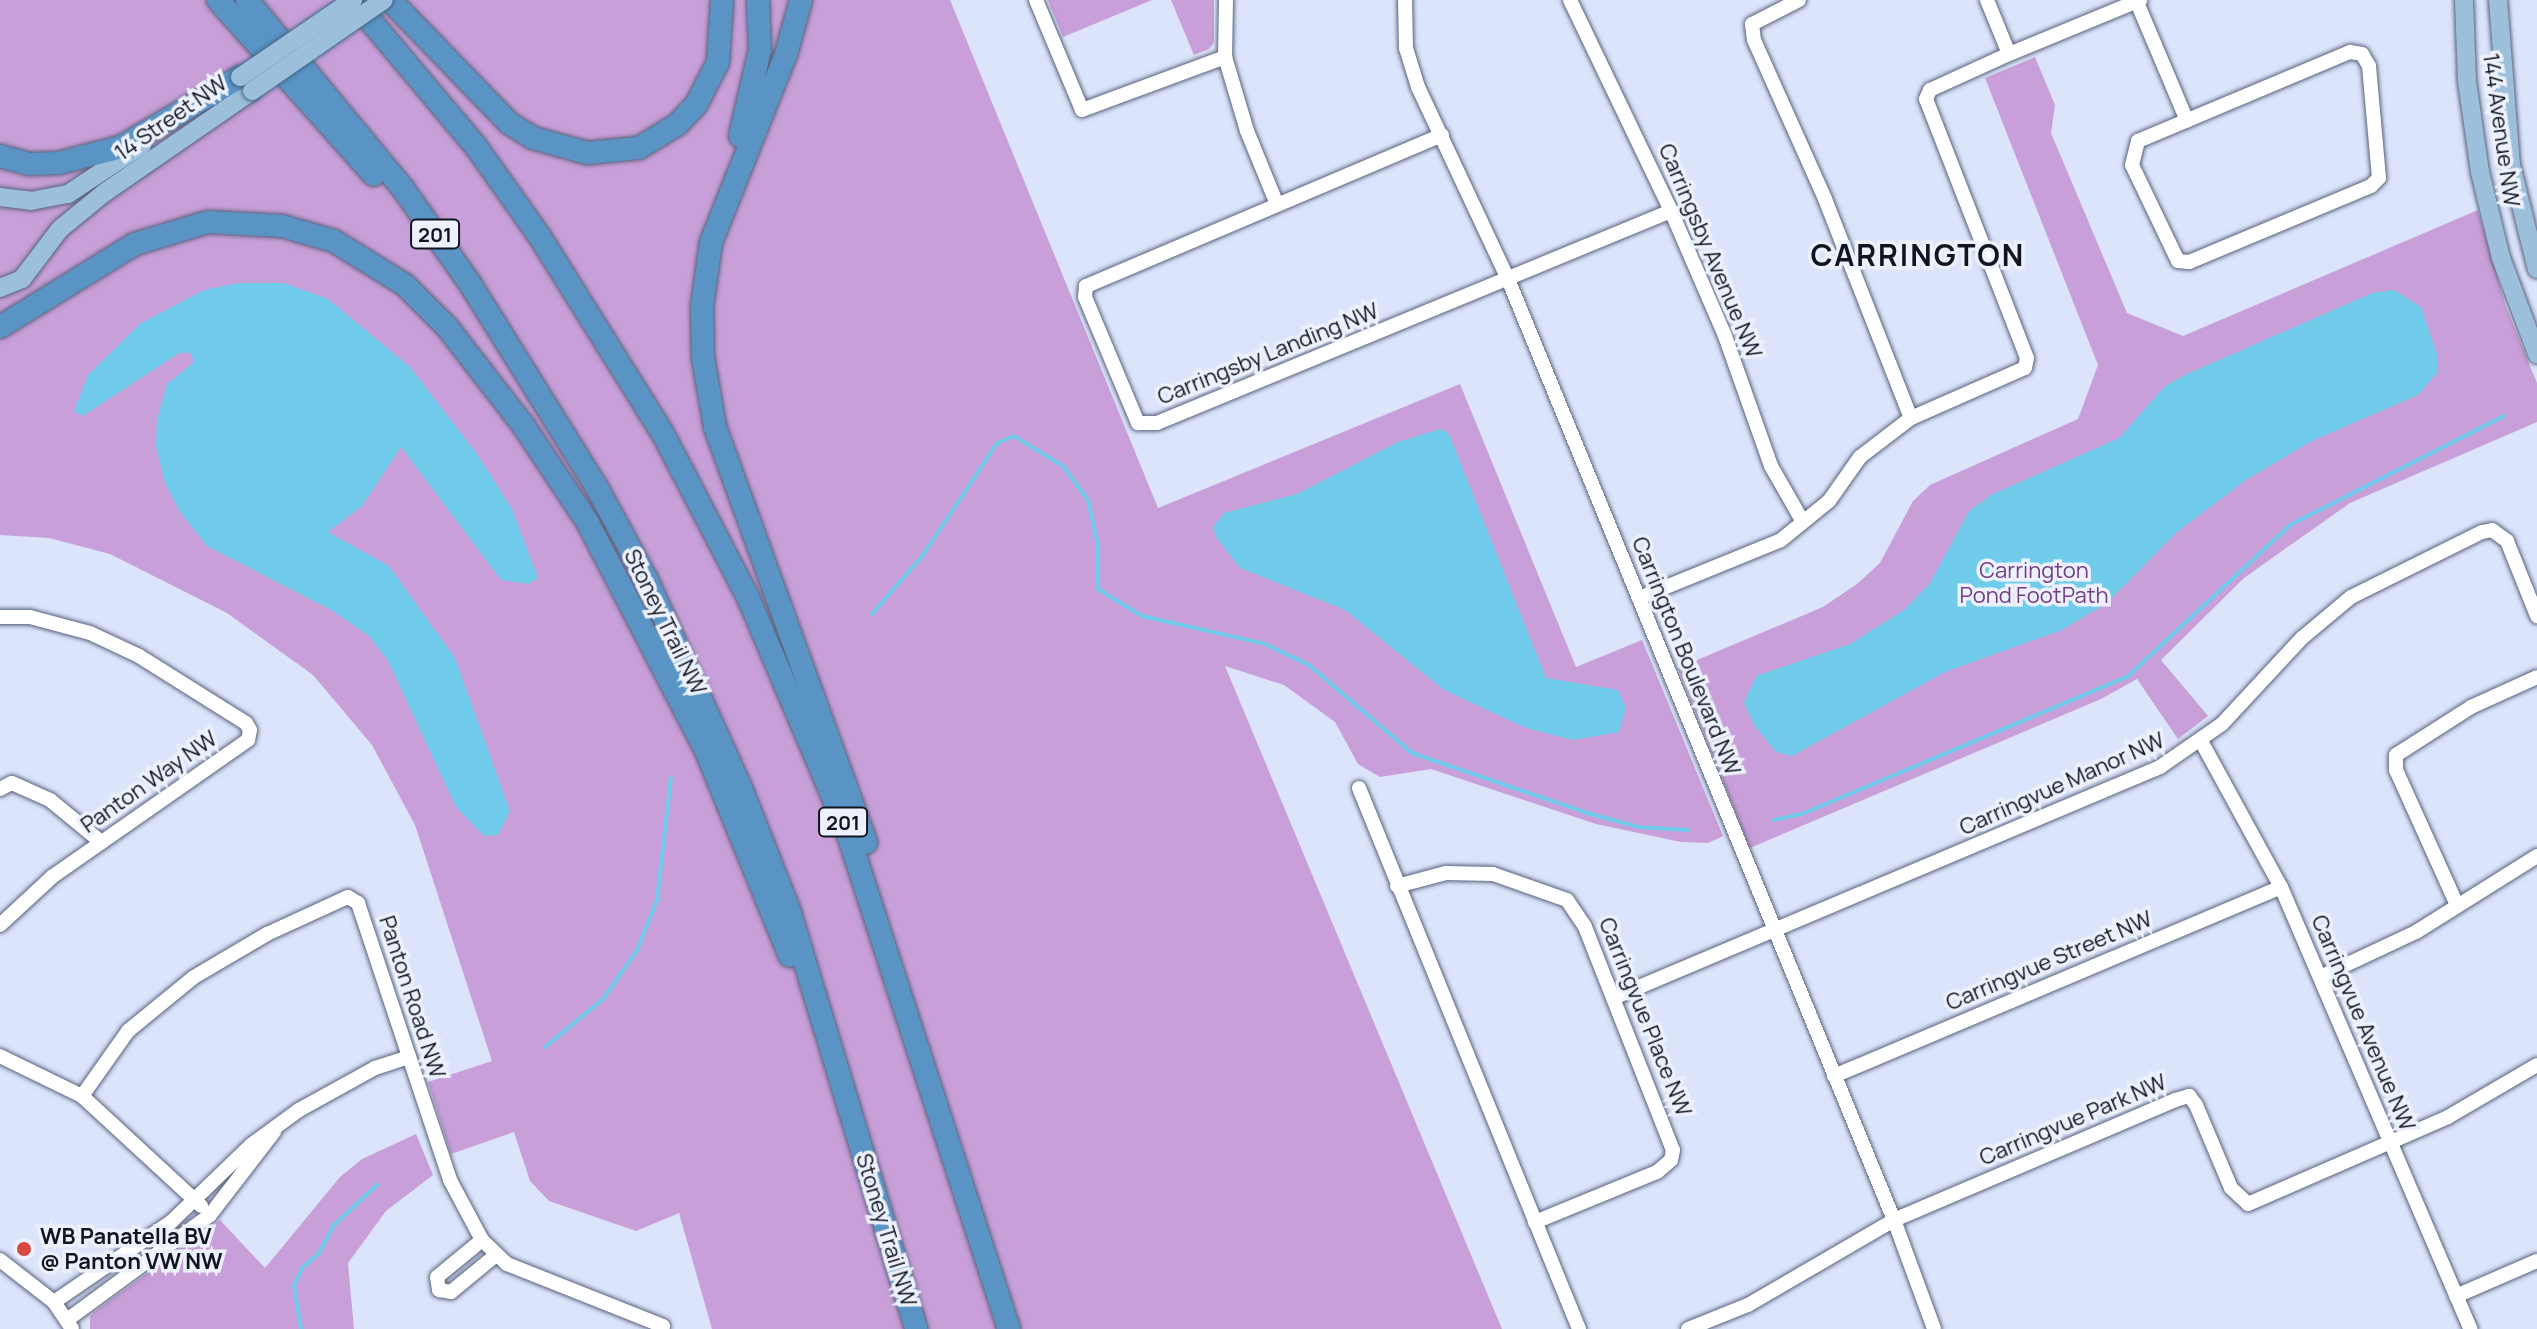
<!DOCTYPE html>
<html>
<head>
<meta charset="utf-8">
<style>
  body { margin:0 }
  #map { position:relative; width:2537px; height:1329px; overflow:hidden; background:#dbe4fb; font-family:Manrope,sans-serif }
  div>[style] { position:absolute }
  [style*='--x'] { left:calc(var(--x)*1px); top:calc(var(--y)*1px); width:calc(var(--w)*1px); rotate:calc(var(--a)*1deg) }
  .green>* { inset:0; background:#c89fd8 }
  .water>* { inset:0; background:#71cceb }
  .stream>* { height:4px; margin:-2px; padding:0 2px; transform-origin:2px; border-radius:2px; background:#71cceb }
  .roads { filter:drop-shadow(0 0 2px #59627b) drop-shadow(0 0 2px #59627b) }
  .minor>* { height:14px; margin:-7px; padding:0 7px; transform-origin:7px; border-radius:7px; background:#fff }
  .major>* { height:18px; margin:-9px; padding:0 9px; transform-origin:9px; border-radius:9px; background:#9cbfdc }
  .highway>* { height:22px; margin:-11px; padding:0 11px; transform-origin:11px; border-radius:11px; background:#5a94c5 }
  .bridges { filter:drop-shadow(0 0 2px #40688b) drop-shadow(0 0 2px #40688b) }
  .major-bridge>* { height:18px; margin:-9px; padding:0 9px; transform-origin:9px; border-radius:9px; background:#9cbfdc }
  .dots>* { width:22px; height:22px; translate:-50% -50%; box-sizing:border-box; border:4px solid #ecf1fd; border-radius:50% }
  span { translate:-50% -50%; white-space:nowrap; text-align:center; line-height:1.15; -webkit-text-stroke:7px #ecf1fd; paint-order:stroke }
  .shield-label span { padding:2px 6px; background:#ecf1fd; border:2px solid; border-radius:6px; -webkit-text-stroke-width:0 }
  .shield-label { font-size:20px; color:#11151f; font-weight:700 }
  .street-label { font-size:22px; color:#11151f }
  .park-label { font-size:22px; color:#723c86 }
  .poi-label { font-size:22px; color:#11151f; font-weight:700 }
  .left { translate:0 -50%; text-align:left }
  .district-label { font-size:30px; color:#11151f; font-weight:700; letter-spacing:2px }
</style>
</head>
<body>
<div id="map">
  <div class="green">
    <i style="clip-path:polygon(0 0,950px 0,1158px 508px,1460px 384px,1576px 667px,1642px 640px,1723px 836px,1708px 843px,1681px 842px,1596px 824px,1431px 769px,1380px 777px,1358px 764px,1335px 722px,1284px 685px,1225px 666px,1502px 1329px,712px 1329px,679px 1213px,636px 1231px,549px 1201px,530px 1181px,514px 1132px,451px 1154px,428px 1082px,492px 1061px,415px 825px,372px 745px,313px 675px,227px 613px,110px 554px,49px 538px,0 535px)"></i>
    <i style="clip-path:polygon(1048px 0,1152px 0,1063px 37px)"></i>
    <i style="clip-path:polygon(1171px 0,1214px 0,1214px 42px,1209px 49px,1194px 55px)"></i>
    <i style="clip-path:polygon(2035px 57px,2055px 105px,2051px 133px,2127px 313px,2183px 336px,2478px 210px,2506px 307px,2537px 383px,2537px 422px,2350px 503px,2244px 578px,2161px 660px,2208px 716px,2178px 739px,2137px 679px,2101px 699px,1750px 848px,1678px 668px,1823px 607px,1857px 584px,1880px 563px,1913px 501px,1930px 485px,2078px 419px,2098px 365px,1985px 78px)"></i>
    <i style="clip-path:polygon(416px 1134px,433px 1175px,386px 1211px,348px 1263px,354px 1329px,90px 1329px,90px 1316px,98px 1309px,220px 1220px,265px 1268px,340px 1177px,362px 1159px)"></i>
  </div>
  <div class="water">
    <i style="clip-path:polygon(239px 283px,284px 283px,328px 299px,410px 367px,477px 454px,512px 509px,538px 578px,528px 584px,501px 580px,401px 447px,362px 506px,328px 532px,389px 566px,455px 658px,510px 811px,498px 835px,484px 836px,456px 807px,388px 661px,369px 636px,333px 611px,207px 546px,180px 512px,165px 483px,156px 447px,157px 419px,167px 384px,194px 362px,191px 353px,179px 353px,83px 416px,74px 411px,88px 375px,141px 323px,204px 290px)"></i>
    <i style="clip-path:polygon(2394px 290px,2421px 307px,2437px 354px,2438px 372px,2418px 395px,2312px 441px,2246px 480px,2177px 532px,2107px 603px,2062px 630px,1945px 672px,1792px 756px,1776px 752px,1754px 725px,1744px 703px,1756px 676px,1850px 644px,1904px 610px,1930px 583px,1969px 511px,1991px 495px,2119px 438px,2165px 386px,2187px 374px,2372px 293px)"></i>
    <i style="clip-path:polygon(1440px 429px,1449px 434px,1546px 678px,1618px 690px,1626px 708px,1619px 732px,1573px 740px,1526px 728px,1444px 690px,1345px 610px,1240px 568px,1216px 537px,1213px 527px,1224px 513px,1297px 494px,1398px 442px)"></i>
  </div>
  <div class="stream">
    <i style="--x:872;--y:614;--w:78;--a:-49.2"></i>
    <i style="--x:923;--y:555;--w:134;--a:-56.5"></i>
    <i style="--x:997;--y:443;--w:18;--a:-22"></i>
    <i style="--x:1014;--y:436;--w:57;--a:31.5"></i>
    <i style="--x:1063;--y:466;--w:42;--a:53.7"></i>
    <i style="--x:1088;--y:500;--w:42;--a:77.6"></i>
    <i style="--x:1097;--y:541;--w:48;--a:88.8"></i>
    <i style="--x:1098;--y:589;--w:52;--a:31.5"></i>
    <i style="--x:1142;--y:616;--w:126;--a:12.8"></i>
    <i style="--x:1265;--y:644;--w:49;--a:25.5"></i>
    <i style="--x:1309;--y:665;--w:135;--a:40.5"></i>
    <i style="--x:1412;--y:753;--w:185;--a:18.9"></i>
    <i style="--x:1587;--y:813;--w:54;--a:15.1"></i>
    <i style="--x:1639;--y:827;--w:49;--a:3.5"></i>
    <i style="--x:1773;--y:820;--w:30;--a:-12"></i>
    <i style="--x:1802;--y:814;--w:353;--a:-22.9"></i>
    <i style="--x:2127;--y:677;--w:223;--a:-43"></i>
    <i style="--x:2290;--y:525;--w:240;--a:-27"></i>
    <i style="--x:545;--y:1047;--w:75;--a:-39.6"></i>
    <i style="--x:603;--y:999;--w:60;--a:-55.2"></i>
    <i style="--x:637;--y:950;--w:54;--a:-68.2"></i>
    <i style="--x:657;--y:900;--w:123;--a:-83.5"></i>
    <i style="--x:301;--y:1329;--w:44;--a:-99.2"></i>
    <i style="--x:294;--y:1286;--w:20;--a:-66"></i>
    <i style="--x:302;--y:1268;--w:23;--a:-41"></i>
    <i style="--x:319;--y:1253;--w:32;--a:-62"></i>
    <i style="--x:334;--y:1225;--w:59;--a:-42.9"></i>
  </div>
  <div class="roads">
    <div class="minor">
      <i style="--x:1036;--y:0;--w:119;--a:67.3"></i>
      <i style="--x:1082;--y:110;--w:153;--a:-20.3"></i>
      <i style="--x:1226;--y:0;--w:57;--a:91"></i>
      <i style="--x:1225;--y:57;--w:77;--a:73.4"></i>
      <i style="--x:1247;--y:131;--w:79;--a:67.7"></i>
      <i style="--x:1405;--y:0;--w:48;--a:88.8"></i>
      <i style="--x:1406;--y:48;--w:41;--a:72.9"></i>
      <i style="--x:1418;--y:87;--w:212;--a:64.9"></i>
      <i style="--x:1508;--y:279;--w:1017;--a:67.7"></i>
      <i style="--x:1894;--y:1220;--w:116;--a:69.8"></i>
      <i style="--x:1570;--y:0;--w:234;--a:64.4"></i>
      <i style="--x:1671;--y:211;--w:136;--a:66.6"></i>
      <i style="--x:1725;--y:336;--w:138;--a:70.5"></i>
      <i style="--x:1771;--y:466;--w:64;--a:60.3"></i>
      <i style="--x:1799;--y:0;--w:53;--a:152.9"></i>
      <i style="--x:1752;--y:24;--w:16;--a:83"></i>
      <i style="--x:1754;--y:40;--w:174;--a:65.9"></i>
      <i style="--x:1825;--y:199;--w:235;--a:68.6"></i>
      <i style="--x:1987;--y:0;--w:58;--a:67.8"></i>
      <i style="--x:2136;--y:0;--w:131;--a:67.1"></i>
      <i style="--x:2350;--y:52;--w:12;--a:9"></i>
      <i style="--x:2362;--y:54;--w:14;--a:60"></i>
      <i style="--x:2369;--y:66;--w:112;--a:84.9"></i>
      <i style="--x:2379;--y:178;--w:11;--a:135"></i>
      <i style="--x:2371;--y:186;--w:197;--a:157.3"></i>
      <i style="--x:2189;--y:262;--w:11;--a:-175"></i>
      <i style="--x:2178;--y:261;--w:106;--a:-115.6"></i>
      <i style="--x:2132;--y:165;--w:25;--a:-76"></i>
      <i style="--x:2138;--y:141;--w:230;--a:-22.8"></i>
      <i style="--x:1442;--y:135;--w:387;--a:157"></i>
      <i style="--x:1086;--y:286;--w:11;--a:95"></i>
      <i style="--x:1085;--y:297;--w:137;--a:67.2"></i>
      <i style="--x:1138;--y:423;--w:19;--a:0"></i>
      <i style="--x:1157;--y:423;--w:556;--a:-22.41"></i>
      <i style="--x:1639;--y:598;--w:153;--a:-22.2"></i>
      <i style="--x:1781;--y:540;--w:62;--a:-39.1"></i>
      <i style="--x:1829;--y:501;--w:54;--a:-54.8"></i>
      <i style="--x:1860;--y:457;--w:64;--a:-37.4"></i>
      <i style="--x:1911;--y:418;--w:124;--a:-23.7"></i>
      <i style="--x:2025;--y:368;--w:10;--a:-79"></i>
      <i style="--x:2027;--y:358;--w:278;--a:-111.3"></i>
      <i style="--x:1926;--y:99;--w:10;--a:-66"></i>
      <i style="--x:1930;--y:90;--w:87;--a:-24.5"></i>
      <i style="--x:2009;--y:54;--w:142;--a:-22.4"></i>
      <i style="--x:0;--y:617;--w:30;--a:0"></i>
      <i style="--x:30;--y:617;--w:62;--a:14.9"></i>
      <i style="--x:90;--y:633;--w:54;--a:25.1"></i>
      <i style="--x:139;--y:656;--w:126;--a:32.1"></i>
      <i style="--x:246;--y:723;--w:8;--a:60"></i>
      <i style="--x:250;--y:730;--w:10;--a:101"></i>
      <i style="--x:248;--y:740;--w:238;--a:145.1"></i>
      <i style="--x:53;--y:876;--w:72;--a:137.2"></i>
      <i style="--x:2201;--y:741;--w:166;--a:61.3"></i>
      <i style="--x:2281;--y:887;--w:481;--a:66.8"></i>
      <i style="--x:1359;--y:788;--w:584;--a:67.87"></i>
      <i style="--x:0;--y:789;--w:13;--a:-27"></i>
      <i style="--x:12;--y:783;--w:42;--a:24.1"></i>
      <i style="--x:50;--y:800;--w:65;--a:39.4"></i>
      <i style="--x:1397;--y:886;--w:51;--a:-14.9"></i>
      <i style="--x:1446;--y:873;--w:47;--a:1.2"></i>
      <i style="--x:1493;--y:874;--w:78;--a:19.4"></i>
      <i style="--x:1567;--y:900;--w:32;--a:56"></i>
      <i style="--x:1585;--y:927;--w:240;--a:68.5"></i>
      <i style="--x:1673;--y:1150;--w:10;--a:101"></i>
      <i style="--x:1671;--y:1160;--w:18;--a:139"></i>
      <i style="--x:1657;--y:1172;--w:132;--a:157.7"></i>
      <i style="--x:2457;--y:905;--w:148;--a:-114.3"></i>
      <i style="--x:2396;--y:770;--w:15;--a:-90"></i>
      <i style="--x:2396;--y:755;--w:89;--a:-32.6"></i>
      <i style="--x:2471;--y:707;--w:72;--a:-24.4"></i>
      <i style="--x:2320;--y:977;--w:106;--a:-25.1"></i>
      <i style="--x:2416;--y:932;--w:143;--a:-32.1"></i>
      <i style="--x:1613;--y:998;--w:594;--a:-22.89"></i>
      <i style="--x:2160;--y:767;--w:75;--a:-34.7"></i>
      <i style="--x:2222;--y:724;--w:117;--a:-47.1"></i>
      <i style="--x:2302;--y:638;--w:64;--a:-39.9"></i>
      <i style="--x:2351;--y:597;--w:146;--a:-26.4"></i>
      <i style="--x:2482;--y:532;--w:10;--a:-11"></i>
      <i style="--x:2492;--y:530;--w:19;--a:36"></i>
      <i style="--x:2507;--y:541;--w:81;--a:68.2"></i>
      <i style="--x:0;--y:1056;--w:91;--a:26"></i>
      <i style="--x:82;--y:1096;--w:162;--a:42.7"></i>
      <i style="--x:1834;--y:1076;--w:485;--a:-22.9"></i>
      <i style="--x:82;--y:1096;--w:80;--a:-54.7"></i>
      <i style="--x:128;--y:1031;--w:85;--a:-39.3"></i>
      <i style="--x:194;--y:977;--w:85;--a:-30.5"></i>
      <i style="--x:267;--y:934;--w:89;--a:-24.6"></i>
      <i style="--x:348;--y:897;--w:12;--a:31"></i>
      <i style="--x:358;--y:903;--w:292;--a:71.6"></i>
      <i style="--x:450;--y:1180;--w:68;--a:61.9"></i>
      <i style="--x:482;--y:1240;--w:35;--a:44"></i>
      <i style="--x:507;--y:1264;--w:168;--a:21.7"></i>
      <i style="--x:482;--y:1240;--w:58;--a:140.6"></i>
      <i style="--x:437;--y:1277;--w:13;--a:81"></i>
      <i style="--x:439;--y:1290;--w:12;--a:9"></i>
      <i style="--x:451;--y:1292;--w:58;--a:-39.4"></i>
      <i style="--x:0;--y:1260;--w:68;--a:37.9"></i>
      <i style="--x:54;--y:1302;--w:32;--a:56"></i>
      <i style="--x:2456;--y:1296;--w:88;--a:-23.4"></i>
      <i style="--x:54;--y:1302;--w:142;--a:-34.4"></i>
      <i style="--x:171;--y:1222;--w:111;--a:-43.9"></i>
      <i style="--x:251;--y:1145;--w:59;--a:-36.1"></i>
      <i style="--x:299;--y:1110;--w:87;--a:-28.9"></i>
      <i style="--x:375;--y:1068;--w:36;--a:-18"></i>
      <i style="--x:67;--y:1320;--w:177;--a:-36.3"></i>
      <i style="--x:210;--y:1215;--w:105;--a:-52.4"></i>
      <i style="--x:1688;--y:1329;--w:65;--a:-21.8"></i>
      <i style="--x:1748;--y:1305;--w:169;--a:-30.2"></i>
      <i style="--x:1894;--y:1220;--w:306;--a:-23.1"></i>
      <i style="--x:2175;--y:1100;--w:15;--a:-16"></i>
      <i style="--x:2189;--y:1096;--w:11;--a:52"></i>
      <i style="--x:2196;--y:1105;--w:90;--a:67.1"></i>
      <i style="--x:2231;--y:1188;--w:23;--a:43"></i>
      <i style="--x:2248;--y:1204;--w:218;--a:-23.5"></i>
      <i style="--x:2448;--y:1117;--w:103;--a:-30.3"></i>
    </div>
    <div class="major">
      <i style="--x:2464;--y:0;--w:81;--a:87.9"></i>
      <i style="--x:2467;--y:81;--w:92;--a:81.9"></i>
      <i style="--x:2480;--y:172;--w:89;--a:76.3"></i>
      <i style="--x:2501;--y:258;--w:103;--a:69.4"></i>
      <i style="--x:2498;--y:0;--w:166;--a:85.5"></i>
      <i style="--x:2511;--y:165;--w:107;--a:76"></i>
      <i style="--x:0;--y:197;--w:31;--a:7"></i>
      <i style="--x:31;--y:201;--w:38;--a:-11"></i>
      <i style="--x:68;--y:194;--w:89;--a:-33.5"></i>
      <i style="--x:0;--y:288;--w:24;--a:-22"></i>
      <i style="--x:22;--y:279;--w:63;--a:-52.8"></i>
      <i style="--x:60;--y:229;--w:57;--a:-39.3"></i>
      <i style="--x:104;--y:193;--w:180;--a:-34.6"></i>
    </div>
    <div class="highway">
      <i style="--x:218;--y:0;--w:234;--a:48.3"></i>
      <i style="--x:247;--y:0;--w:246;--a:50.4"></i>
      <i style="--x:404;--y:190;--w:113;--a:54.8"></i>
      <i style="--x:469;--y:282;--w:240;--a:58.1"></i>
      <i style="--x:596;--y:486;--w:107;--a:61.5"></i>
      <i style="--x:647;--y:580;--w:228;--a:65.7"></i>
      <i style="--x:741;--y:788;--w:131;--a:68.5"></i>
      <i style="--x:789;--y:910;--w:438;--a:73.1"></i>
      <i style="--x:353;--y:0;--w:193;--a:50"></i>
      <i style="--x:477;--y:148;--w:109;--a:54.7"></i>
      <i style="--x:540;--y:237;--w:230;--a:58"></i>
      <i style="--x:662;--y:432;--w:186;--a:62.5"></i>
      <i style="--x:748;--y:597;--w:248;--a:67"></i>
      <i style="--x:845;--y:825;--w:530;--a:71.98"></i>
      <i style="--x:390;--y:0;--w:171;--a:45.9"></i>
      <i style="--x:509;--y:123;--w:28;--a:32"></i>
      <i style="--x:533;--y:138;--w:56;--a:15.5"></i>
      <i style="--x:587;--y:153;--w:52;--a:-5.5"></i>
      <i style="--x:639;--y:148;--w:46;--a:-31.6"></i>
      <i style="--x:678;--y:124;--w:26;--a:-47"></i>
      <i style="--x:696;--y:105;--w:48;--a:-62.9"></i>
      <i style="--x:718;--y:62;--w:62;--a:-86.3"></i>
      <i style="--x:801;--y:0;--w:56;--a:105.5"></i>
      <i style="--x:786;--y:54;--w:202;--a:111.7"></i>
      <i style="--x:711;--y:242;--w:66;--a:97.9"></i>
      <i style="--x:702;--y:307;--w:51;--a:88.9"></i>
      <i style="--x:703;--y:358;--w:70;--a:80.1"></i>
      <i style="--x:715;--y:427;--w:442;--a:70"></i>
      <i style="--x:740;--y:136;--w:88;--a:-76.9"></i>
      <i style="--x:760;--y:50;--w:50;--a:-92.3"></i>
      <i style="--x:0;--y:156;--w:31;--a:15"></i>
      <i style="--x:30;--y:164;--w:29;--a:-2"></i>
      <i style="--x:59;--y:163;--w:64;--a:-14.5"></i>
      <i style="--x:121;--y:147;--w:138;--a:-30.5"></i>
      <i style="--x:0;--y:327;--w:158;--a:-31.6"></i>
      <i style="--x:135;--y:244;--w:76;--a:-16.8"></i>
      <i style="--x:208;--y:222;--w:74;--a:3.1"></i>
      <i style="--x:282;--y:226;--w:54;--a:16.1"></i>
      <i style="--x:334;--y:241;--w:84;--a:31.8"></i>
      <i style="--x:405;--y:285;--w:59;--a:45"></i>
      <i style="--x:447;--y:327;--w:124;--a:52.2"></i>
      <i style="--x:523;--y:425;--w:118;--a:56.4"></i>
      <i style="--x:588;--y:523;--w:259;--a:62.6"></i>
      <i style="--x:707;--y:753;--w:219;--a:67.8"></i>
    </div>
  </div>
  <div class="bridges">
    <div class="major-bridge">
      <i style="--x:240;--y:77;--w:137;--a:-34.3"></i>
      <i style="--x:252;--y:91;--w:160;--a:-34.6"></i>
    </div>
  </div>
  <div class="dots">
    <i style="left:24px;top:1249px;background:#d6473f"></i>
  </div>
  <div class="shield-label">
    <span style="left:435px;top:234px">201</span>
    <span style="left:843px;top:822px">201</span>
  </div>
  <div class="street-label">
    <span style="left:171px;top:118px;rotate:-35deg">14 Street NW</span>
    <span style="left:2501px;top:130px;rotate:82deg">144 Avenue NW</span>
    <span style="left:1710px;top:251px;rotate:67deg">Carringsby Avenue NW</span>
    <span style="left:1268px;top:354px;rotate:-22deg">Carringsby Landing NW</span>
    <span style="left:665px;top:622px;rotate:64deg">Stoney Trail NW</span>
    <span style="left:1686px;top:656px;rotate:68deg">Carrington Boulevard NW</span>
    <span style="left:149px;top:782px;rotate:-35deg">Panton Way NW</span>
    <span style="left:2062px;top:784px;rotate:-24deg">Carringvue Manor NW</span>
    <span style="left:2049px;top:961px;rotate:-23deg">Carringvue Street NW</span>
    <span style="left:412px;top:997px;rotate:72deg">Panton Road NW</span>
    <span style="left:1645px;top:1017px;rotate:68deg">Carringvue Place NW</span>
    <span style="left:2363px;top:1023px;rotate:67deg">Carringvue Avenue NW</span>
    <span style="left:2073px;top:1120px;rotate:-23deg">Carringvue Park NW</span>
    <span style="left:886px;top:1230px;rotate:73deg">Stoney Trail NW</span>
  </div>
  <div class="park-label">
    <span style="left:2034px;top:583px">Carrington<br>Pond FootPath</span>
  </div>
  <div class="poi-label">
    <span class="left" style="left:40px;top:1249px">WB Panatella BV<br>@ Panton VW NW</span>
  </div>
  <div class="district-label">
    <span style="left:1918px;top:255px">CARRINGTON</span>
  </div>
</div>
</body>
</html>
